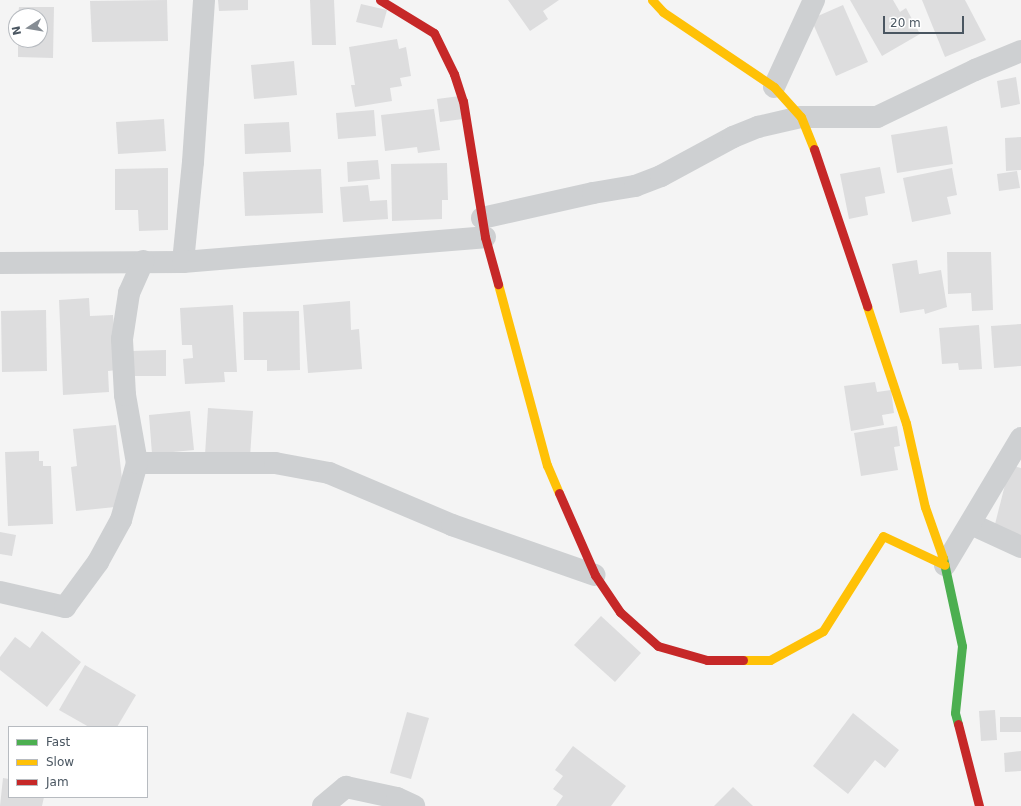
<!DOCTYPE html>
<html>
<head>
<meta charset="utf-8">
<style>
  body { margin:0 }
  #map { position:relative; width:1021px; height:806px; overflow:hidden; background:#f4f4f4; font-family:"DejaVu Sans",sans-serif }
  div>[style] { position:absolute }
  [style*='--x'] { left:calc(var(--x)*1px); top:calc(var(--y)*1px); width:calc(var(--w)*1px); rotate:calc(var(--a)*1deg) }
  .building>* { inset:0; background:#ddddde }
  .street>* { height:22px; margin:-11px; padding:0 11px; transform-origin:11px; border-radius:11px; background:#ced0d2 }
  .fast>* { height:9px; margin:-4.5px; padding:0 4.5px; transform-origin:4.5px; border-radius:4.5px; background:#4caf50 }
  .slow>* { height:9px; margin:-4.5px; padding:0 4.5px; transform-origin:4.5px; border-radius:4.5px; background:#ffc107 }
  .jam>* { height:9px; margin:-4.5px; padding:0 4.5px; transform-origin:4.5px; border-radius:4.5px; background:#c62828 }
  span { translate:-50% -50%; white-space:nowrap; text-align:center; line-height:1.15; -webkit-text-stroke:3px #fff; paint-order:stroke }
  .legend { position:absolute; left:8px; top:726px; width:140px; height:72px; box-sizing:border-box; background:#fff; border:1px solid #b7bbc0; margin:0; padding:5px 7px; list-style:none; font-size:12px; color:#4a5661 }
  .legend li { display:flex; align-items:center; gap:8px; height:20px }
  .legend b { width:20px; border:1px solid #b7bbc0 }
  .north { position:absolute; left:8px; top:8px; width:40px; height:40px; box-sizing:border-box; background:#fff; border:1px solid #b7bbc0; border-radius:50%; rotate:258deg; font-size:11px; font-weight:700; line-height:16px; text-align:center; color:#4a5661 }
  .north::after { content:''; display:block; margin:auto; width:14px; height:18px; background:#868d94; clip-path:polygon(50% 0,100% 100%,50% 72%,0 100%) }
  .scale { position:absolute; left:883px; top:16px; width:81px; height:18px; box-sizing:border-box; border:2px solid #4a5661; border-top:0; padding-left:5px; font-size:12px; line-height:14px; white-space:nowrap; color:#4a5661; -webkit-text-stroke:3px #fff; paint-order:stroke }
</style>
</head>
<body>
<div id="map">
  <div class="building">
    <i style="clip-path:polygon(167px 0,168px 41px,92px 42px,90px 1px)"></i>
    <i style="clip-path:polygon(218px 0,248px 0,248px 10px,219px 11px)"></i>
    <i style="clip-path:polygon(310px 0,334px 0,336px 45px,312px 45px)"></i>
    <i style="clip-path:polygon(508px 0,559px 0,543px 11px,548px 19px,530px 31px)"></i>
    <i style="clip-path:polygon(850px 0,893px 0,900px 12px,906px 8px,920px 34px,882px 56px)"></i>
    <i style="clip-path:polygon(922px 0,965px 0,986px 40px,945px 57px)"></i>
    <i style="clip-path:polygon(361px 4px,387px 10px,382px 28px,356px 22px)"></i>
    <i style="clip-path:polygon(843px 5px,868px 62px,836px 76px,811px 19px)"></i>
    <i style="clip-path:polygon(19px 7px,54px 7px,53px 58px,18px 57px,18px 40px,40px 40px,40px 16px,18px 16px)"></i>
    <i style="clip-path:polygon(397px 39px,399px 49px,406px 47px,411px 76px,400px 78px,402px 86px,390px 88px,392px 101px,355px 107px,351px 85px,355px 85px,349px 47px)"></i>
    <i style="clip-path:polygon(294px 61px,297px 95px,254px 99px,251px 65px)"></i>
    <i style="clip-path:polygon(1016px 77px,1020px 104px,1001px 108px,997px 81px)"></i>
    <i style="clip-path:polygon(460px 96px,463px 119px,440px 122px,437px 99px)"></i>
    <i style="clip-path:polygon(434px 109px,440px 150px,418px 153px,417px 147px,385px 151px,381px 115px)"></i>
    <i style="clip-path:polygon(374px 110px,376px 136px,338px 139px,336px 113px)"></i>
    <i style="clip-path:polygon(164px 119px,166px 151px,118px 154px,116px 122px)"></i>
    <i style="clip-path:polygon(289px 122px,291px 152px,245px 154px,244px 124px)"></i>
    <i style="clip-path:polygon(947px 126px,953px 164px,897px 173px,891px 135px)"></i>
    <i style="clip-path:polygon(1021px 137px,1021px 170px,1006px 171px,1005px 138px)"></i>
    <i style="clip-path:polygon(378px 160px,380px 179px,348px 182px,347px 162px)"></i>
    <i style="clip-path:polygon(447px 163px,448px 200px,442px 200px,442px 219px,392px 221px,391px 164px)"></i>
    <i style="clip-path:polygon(880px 167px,885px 193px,865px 197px,868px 215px,849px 219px,840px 174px)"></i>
    <i style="clip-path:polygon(168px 168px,168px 230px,139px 231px,138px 210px,115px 210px,115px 169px)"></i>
    <i style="clip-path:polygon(952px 168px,957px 195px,947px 197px,951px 214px,912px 222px,903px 178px)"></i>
    <i style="clip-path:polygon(321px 169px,323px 213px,245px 216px,243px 172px)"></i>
    <i style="clip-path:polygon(1017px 171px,1020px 188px,999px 191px,997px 174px)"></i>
    <i style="clip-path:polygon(368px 185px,370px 201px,387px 200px,388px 219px,343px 222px,340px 187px)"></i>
    <i style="clip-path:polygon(947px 252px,991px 252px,993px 310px,972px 311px,971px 293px,948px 294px)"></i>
    <i style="clip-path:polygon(917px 260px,919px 274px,941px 270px,947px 307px,925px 314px,924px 309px,900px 313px,892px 264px)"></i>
    <i style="clip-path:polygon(89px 298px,90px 316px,113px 315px,117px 370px,108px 371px,109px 392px,63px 395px,59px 300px)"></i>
    <i style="clip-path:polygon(350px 301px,351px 330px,359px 329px,362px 369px,308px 373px,303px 305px)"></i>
    <i style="clip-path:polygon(233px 305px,237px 372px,224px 372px,225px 382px,185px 384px,183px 359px,193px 358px,192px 345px,182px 345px,180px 308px)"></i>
    <i style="clip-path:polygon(46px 310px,47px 371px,2px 372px,1px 311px)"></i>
    <i style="clip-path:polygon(299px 311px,300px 370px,267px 371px,267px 360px,244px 360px,243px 312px)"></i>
    <i style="clip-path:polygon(1021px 324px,1021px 366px,994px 368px,991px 326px)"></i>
    <i style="clip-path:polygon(979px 325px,982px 369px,959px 370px,958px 363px,942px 364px,939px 328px)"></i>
    <i style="clip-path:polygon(166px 350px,166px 376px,132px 376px,131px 351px)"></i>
    <i style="clip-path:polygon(875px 382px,877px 392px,891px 390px,894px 413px,882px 415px,884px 425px,851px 431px,844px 386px)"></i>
    <i style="clip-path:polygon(208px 408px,253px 411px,250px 458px,205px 455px)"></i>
    <i style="clip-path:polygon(190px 411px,194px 450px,152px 454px,149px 415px)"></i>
    <i style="clip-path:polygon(116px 425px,125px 506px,76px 511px,71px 467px,77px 466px,73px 429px)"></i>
    <i style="clip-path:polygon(897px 426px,900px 446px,894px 447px,898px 470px,861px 476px,854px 433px)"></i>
    <i style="clip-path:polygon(39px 451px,39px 461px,43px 461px,43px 466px,51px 466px,53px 524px,8px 526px,5px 452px)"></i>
    <i style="clip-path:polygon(1010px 465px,1021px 468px,1021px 539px,993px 532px)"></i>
    <i style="clip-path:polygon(0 532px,16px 535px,12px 556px,0 554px)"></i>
    <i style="clip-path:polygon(601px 616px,641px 653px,615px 682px,574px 645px)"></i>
    <i style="clip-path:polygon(42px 631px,81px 662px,47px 707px,0 670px,0 657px,15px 637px,30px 648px)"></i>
    <i style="clip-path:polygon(85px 665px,136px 695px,117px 727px,89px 727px,59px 710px)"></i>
    <i style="clip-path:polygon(995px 710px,997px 740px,981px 741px,979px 711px)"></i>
    <i style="clip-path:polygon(407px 712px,429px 718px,411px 779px,390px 773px)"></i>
    <i style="clip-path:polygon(853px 713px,899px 750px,885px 768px,875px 760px,848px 794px,813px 766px)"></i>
    <i style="clip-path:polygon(1000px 717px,1021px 717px,1021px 732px,1000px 732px)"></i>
    <i style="clip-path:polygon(573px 746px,626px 786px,611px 806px,556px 806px,563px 796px,553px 789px,563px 776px,555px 770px)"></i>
    <i style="clip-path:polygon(1021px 751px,1021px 771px,1005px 772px,1004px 753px)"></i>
    <i style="clip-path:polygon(3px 778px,9px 779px,9px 797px,44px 797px,42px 806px,0 806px)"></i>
    <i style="clip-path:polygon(733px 787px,753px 806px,714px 806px)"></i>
  </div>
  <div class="street">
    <i style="--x:774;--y:87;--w:96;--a:-65.3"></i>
    <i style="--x:482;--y:218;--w:114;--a:-12.7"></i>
    <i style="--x:593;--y:193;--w:43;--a:-9.5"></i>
    <i style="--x:635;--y:186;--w:28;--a:-21"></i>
    <i style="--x:661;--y:176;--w:82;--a:-28.4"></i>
    <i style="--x:733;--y:137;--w:27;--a:-22"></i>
    <i style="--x:758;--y:127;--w:44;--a:-13.1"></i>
    <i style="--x:801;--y:117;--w:76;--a:0"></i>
    <i style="--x:877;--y:117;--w:109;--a:-25.6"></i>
    <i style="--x:975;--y:70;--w:50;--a:-22.4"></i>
    <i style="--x:183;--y:262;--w:100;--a:-84.3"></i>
    <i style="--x:193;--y:162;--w:162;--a:-86.1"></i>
    <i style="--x:0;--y:263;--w:183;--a:-0.3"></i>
    <i style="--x:183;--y:262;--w:303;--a:-4.7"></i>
    <i style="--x:137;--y:463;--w:138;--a:0"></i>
    <i style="--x:275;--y:463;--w:55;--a:10.5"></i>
    <i style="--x:329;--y:473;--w:134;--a:22.9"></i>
    <i style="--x:452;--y:525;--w:151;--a:19.3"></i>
    <i style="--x:971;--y:524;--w:55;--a:24.7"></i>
    <i style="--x:945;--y:565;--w:148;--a:-59.1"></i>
    <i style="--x:0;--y:592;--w:67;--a:13"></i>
    <i style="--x:65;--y:607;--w:56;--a:-53.7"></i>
    <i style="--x:98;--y:562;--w:48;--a:-61.3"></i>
    <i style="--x:121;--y:520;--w:59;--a:-74.3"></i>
    <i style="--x:137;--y:463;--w:69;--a:-100"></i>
    <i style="--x:125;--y:395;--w:56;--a:-93.1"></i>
    <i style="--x:122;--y:339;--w:47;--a:-81.3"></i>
    <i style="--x:129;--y:293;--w:35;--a:-66"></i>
    <i style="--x:323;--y:806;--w:30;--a:-40"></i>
    <i style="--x:346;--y:787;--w:52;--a:12.2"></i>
    <i style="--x:397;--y:798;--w:19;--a:25"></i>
  </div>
  <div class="fast">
    <i style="--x:943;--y:558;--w:90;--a:77.8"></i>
    <i style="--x:962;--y:646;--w:67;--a:96"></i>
    <i style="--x:955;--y:713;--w:11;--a:75"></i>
  </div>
  <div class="slow">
    <i style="--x:652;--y:0;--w:16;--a:47"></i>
    <i style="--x:663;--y:12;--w:134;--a:34"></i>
    <i style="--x:774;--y:87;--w:40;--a:48"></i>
    <i style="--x:801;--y:117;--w:35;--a:68"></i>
    <i style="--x:498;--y:284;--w:188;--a:74.9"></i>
    <i style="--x:547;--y:465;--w:30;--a:67"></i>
    <i style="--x:867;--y:306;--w:123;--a:71.6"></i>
    <i style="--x:906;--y:423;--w:86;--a:77.3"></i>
    <i style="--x:925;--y:507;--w:54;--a:70.6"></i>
    <i style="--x:743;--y:660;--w:27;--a:0"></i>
    <i style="--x:770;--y:660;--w:60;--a:-28.7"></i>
    <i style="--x:823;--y:631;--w:112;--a:-57.7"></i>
    <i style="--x:883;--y:536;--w:68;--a:25.1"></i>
  </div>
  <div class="jam">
    <i style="--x:380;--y:0;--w:63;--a:31.4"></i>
    <i style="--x:434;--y:33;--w:46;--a:64"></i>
    <i style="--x:454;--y:74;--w:28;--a:72"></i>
    <i style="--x:463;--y:101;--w:138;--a:80.8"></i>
    <i style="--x:485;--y:237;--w:49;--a:74.5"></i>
    <i style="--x:814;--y:149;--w:166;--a:71.3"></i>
    <i style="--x:559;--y:493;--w:90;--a:66.3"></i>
    <i style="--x:595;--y:575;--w:45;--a:56"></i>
    <i style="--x:620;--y:612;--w:51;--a:41.8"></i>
    <i style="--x:658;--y:646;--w:51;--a:15.9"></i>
    <i style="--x:707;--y:660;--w:36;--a:0"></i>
    <i style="--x:958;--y:724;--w:85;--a:75.6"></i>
  </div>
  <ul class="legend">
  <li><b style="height:5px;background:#4caf50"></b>Fast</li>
  <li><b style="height:5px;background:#ffc107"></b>Slow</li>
  <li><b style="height:5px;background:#c62828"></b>Jam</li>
  </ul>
  <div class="north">N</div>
  <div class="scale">20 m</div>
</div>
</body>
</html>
